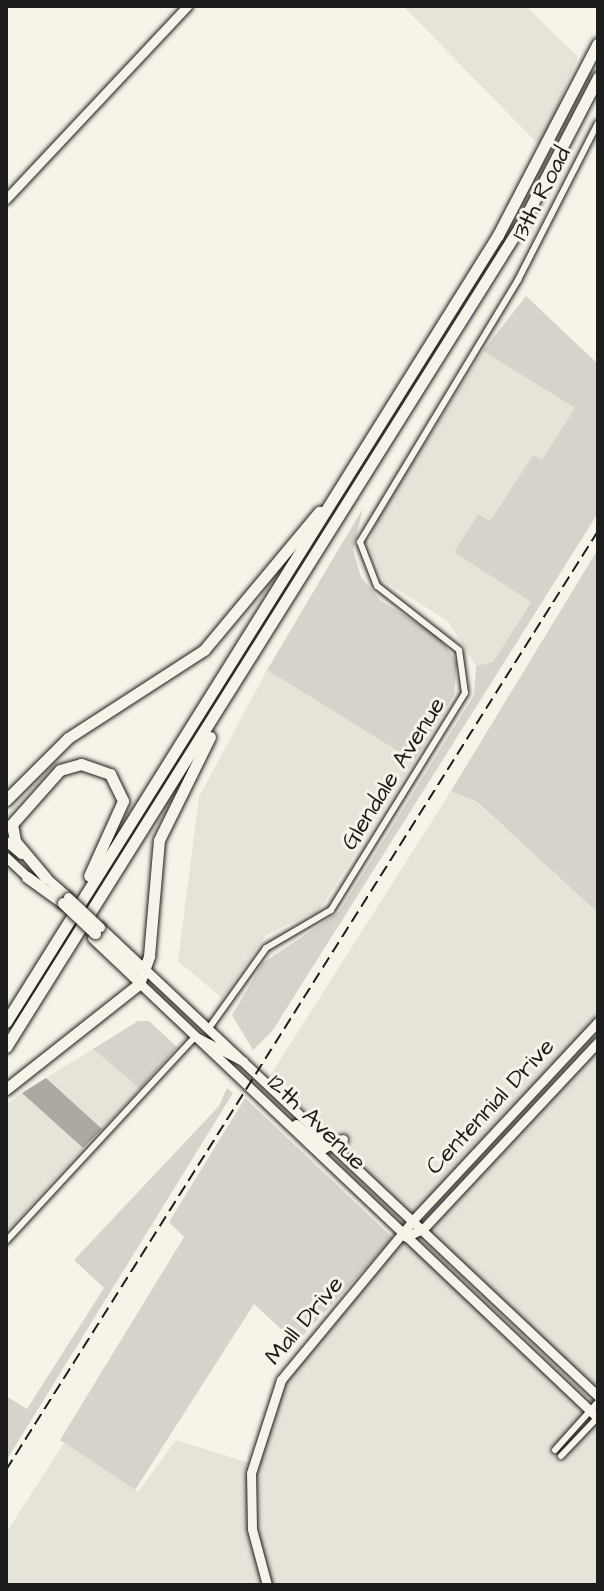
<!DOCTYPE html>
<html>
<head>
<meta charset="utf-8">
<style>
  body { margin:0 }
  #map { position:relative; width:604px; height:1591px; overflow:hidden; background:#f7f3e8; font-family:"Architects Daughter",sans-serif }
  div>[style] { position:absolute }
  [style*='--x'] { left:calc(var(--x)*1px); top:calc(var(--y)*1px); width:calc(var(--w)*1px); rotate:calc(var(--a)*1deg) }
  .built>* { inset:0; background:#e6e3d9 }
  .green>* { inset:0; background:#d7d3cb }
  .water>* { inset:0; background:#aca9a2 }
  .roads { filter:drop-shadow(0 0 2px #1c1c1c) drop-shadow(0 0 2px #1c1c1c) }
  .street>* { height:6px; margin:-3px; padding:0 3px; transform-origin:3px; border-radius:3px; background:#f7f3e8 }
  .secondary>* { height:9px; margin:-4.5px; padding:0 4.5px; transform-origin:4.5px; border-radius:4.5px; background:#f7f3e8 }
  .highway>* { height:11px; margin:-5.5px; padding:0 5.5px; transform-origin:5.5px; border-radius:5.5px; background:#f7f3e8 }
  .rail>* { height:2px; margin-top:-1px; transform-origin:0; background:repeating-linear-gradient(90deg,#1c1c1c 0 12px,transparent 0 18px) }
  .bridges { filter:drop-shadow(0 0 2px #1c1c1c) drop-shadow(0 0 2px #1c1c1c) }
  .secondary-bridge>* { height:9px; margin:-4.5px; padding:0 4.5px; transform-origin:4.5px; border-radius:4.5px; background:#f7f3e8 }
  .highway-bridge>* { height:11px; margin:-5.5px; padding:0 5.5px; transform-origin:5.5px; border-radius:5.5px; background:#f7f3e8 }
  span { translate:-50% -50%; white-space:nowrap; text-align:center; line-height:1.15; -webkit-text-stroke:6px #f7f3e8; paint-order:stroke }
  .street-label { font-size:24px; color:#1c1c1c }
  .frame { position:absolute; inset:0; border:8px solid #1c1c1c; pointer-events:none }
</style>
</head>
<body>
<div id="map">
  <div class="built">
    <i style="clip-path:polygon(403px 6px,526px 6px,578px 57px,541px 147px)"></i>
    <i style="clip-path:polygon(483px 351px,575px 408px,542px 461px,533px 455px,490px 521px,479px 514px,454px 552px,531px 601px,493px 663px,476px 666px,448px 621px,384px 581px,369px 545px,378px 518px)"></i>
    <i style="clip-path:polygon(267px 670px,414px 761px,320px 909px,266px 935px,222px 998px,178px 961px,199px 797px)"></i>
    <i style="clip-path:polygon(451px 791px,476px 802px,598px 913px,598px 1022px,414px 1219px,270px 1076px)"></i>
    <i style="clip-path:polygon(598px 1042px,598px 1396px,424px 1228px)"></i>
    <i style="clip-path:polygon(93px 1049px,140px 1089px,102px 1129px,46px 1078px)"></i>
    <i style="clip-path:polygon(22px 1093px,83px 1148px,6px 1232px,6px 1105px)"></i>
    <i style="clip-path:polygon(406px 1237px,598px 1418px,598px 1585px,6px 1585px,6px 1533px,64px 1443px,138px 1492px,176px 1440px,252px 1464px,272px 1397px,312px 1337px)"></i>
  </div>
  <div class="green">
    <i style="clip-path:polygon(526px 296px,598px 364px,598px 513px,273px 1030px,253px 1050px,232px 1015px,263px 963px,339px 912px,474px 695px,476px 666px,493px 662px,531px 602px,454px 552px,478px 514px,490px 521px,533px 455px,542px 460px,575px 408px,483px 351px)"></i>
    <i style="clip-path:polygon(363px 508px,353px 550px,361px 577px,381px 601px,438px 636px,457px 662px,454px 695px,414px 761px,267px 670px)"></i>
    <i style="clip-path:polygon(598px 549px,598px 913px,477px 802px,451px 791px)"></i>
    <i style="clip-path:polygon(138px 1021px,149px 1021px,177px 1047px,140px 1089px,93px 1049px)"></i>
    <i style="clip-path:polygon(227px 1088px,233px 1093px,6px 1461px,6px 1396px,27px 1409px,104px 1288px,74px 1260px,219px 1106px)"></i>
    <i style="clip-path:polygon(245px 1098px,393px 1238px,296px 1343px,254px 1304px,135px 1490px,60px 1440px,184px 1237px,169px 1222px)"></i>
  </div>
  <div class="water">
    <i style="clip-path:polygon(46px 1078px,102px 1129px,83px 1148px,22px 1093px)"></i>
  </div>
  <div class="roads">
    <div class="street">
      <i style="--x:209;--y:1028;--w:98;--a:-54.5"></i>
      <i style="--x:266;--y:948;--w:75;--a:-30.3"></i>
      <i style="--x:331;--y:910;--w:255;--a:-58.3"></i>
      <i style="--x:465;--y:693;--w:43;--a:-97.9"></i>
      <i style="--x:459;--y:650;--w:104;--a:-142"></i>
      <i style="--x:377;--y:586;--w:47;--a:-111.1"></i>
      <i style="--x:360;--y:542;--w:306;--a:-58.9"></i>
      <i style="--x:518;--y:280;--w:176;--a:-63"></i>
      <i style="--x:6;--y:1241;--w:278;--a:-47.2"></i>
      <i style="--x:555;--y:1450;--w:64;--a:-48.1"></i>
      <i style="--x:561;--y:1456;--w:54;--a:-46.5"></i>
    </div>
    <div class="secondary">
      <i style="--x:6;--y:199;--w:265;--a:-46.8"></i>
      <i style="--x:6;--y:841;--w:20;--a:41"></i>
      <i style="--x:6;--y:857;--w:33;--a:43"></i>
      <i style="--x:43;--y:875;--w:33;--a:41"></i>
      <i style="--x:100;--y:927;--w:684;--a:43.28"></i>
      <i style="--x:92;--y:938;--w:697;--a:43.49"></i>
      <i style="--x:196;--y:1037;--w:53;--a:27.1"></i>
      <i style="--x:296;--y:1124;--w:37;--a:41"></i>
      <i style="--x:324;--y:1148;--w:21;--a:-25"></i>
      <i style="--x:406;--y:1237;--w:20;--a:-27"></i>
      <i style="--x:424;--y:1228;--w:255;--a:-46.9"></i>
      <i style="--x:267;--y:1585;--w:58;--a:-105"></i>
      <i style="--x:252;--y:1529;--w:56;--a:-91"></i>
      <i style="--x:251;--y:1473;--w:98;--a:-72.1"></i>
      <i style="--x:281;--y:1380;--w:209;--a:-50.4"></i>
      <i style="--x:414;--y:1219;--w:270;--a:-47"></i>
    </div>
    <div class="highway">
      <i style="--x:6;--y:800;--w:88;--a:-45"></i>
      <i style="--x:68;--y:738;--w:162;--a:-32.9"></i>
      <i style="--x:204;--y:650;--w:180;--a:-50.2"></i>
      <i style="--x:27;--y:877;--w:44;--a:35.8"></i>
      <i style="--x:46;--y:878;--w:48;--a:-130"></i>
      <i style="--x:15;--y:841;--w:17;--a:-100"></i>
      <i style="--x:12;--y:824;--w:72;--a:-48.4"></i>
      <i style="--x:60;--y:770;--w:22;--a:-16"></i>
      <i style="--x:81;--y:764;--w:31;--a:19"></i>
      <i style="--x:110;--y:774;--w:30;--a:64"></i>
      <i style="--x:123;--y:801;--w:82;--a:114.4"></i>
      <i style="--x:95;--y:933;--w:51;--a:43.4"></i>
      <i style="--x:132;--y:968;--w:13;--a:4"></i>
      <i style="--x:6;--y:1022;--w:928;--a:-57.99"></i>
      <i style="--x:498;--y:235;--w:216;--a:-62.5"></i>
      <i style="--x:6;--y:1047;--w:976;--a:-57.94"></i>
      <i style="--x:524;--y:220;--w:161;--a:-62.6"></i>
      <i style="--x:6;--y:1089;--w:169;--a:-38.3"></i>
      <i style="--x:139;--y:984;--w:30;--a:-70"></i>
      <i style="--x:149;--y:956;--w:116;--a:-85.1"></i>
      <i style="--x:159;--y:840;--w:115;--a:-63.7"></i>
    </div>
  </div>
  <div class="rail">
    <i style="--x:6;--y:1470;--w:1110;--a:-57.77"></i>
  </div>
  <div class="bridges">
    <div class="secondary-bridge">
      <i style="--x:68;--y:897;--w:44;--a:43.2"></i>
    </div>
    <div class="highway-bridge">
      <i style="--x:63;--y:903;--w:44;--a:43.2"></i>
    </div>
  </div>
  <div class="street-label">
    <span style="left:542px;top:194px;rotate:-63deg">13th Road</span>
    <span style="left:394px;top:774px;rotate:-58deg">Glendale Avenue</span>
    <span style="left:491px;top:1107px;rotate:-47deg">Centennial Drive</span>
    <span style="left:316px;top:1123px;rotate:44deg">12th Avenue</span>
    <span style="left:305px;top:1321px;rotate:-50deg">Mall Drive</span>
  </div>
  <div class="frame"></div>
</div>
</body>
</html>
